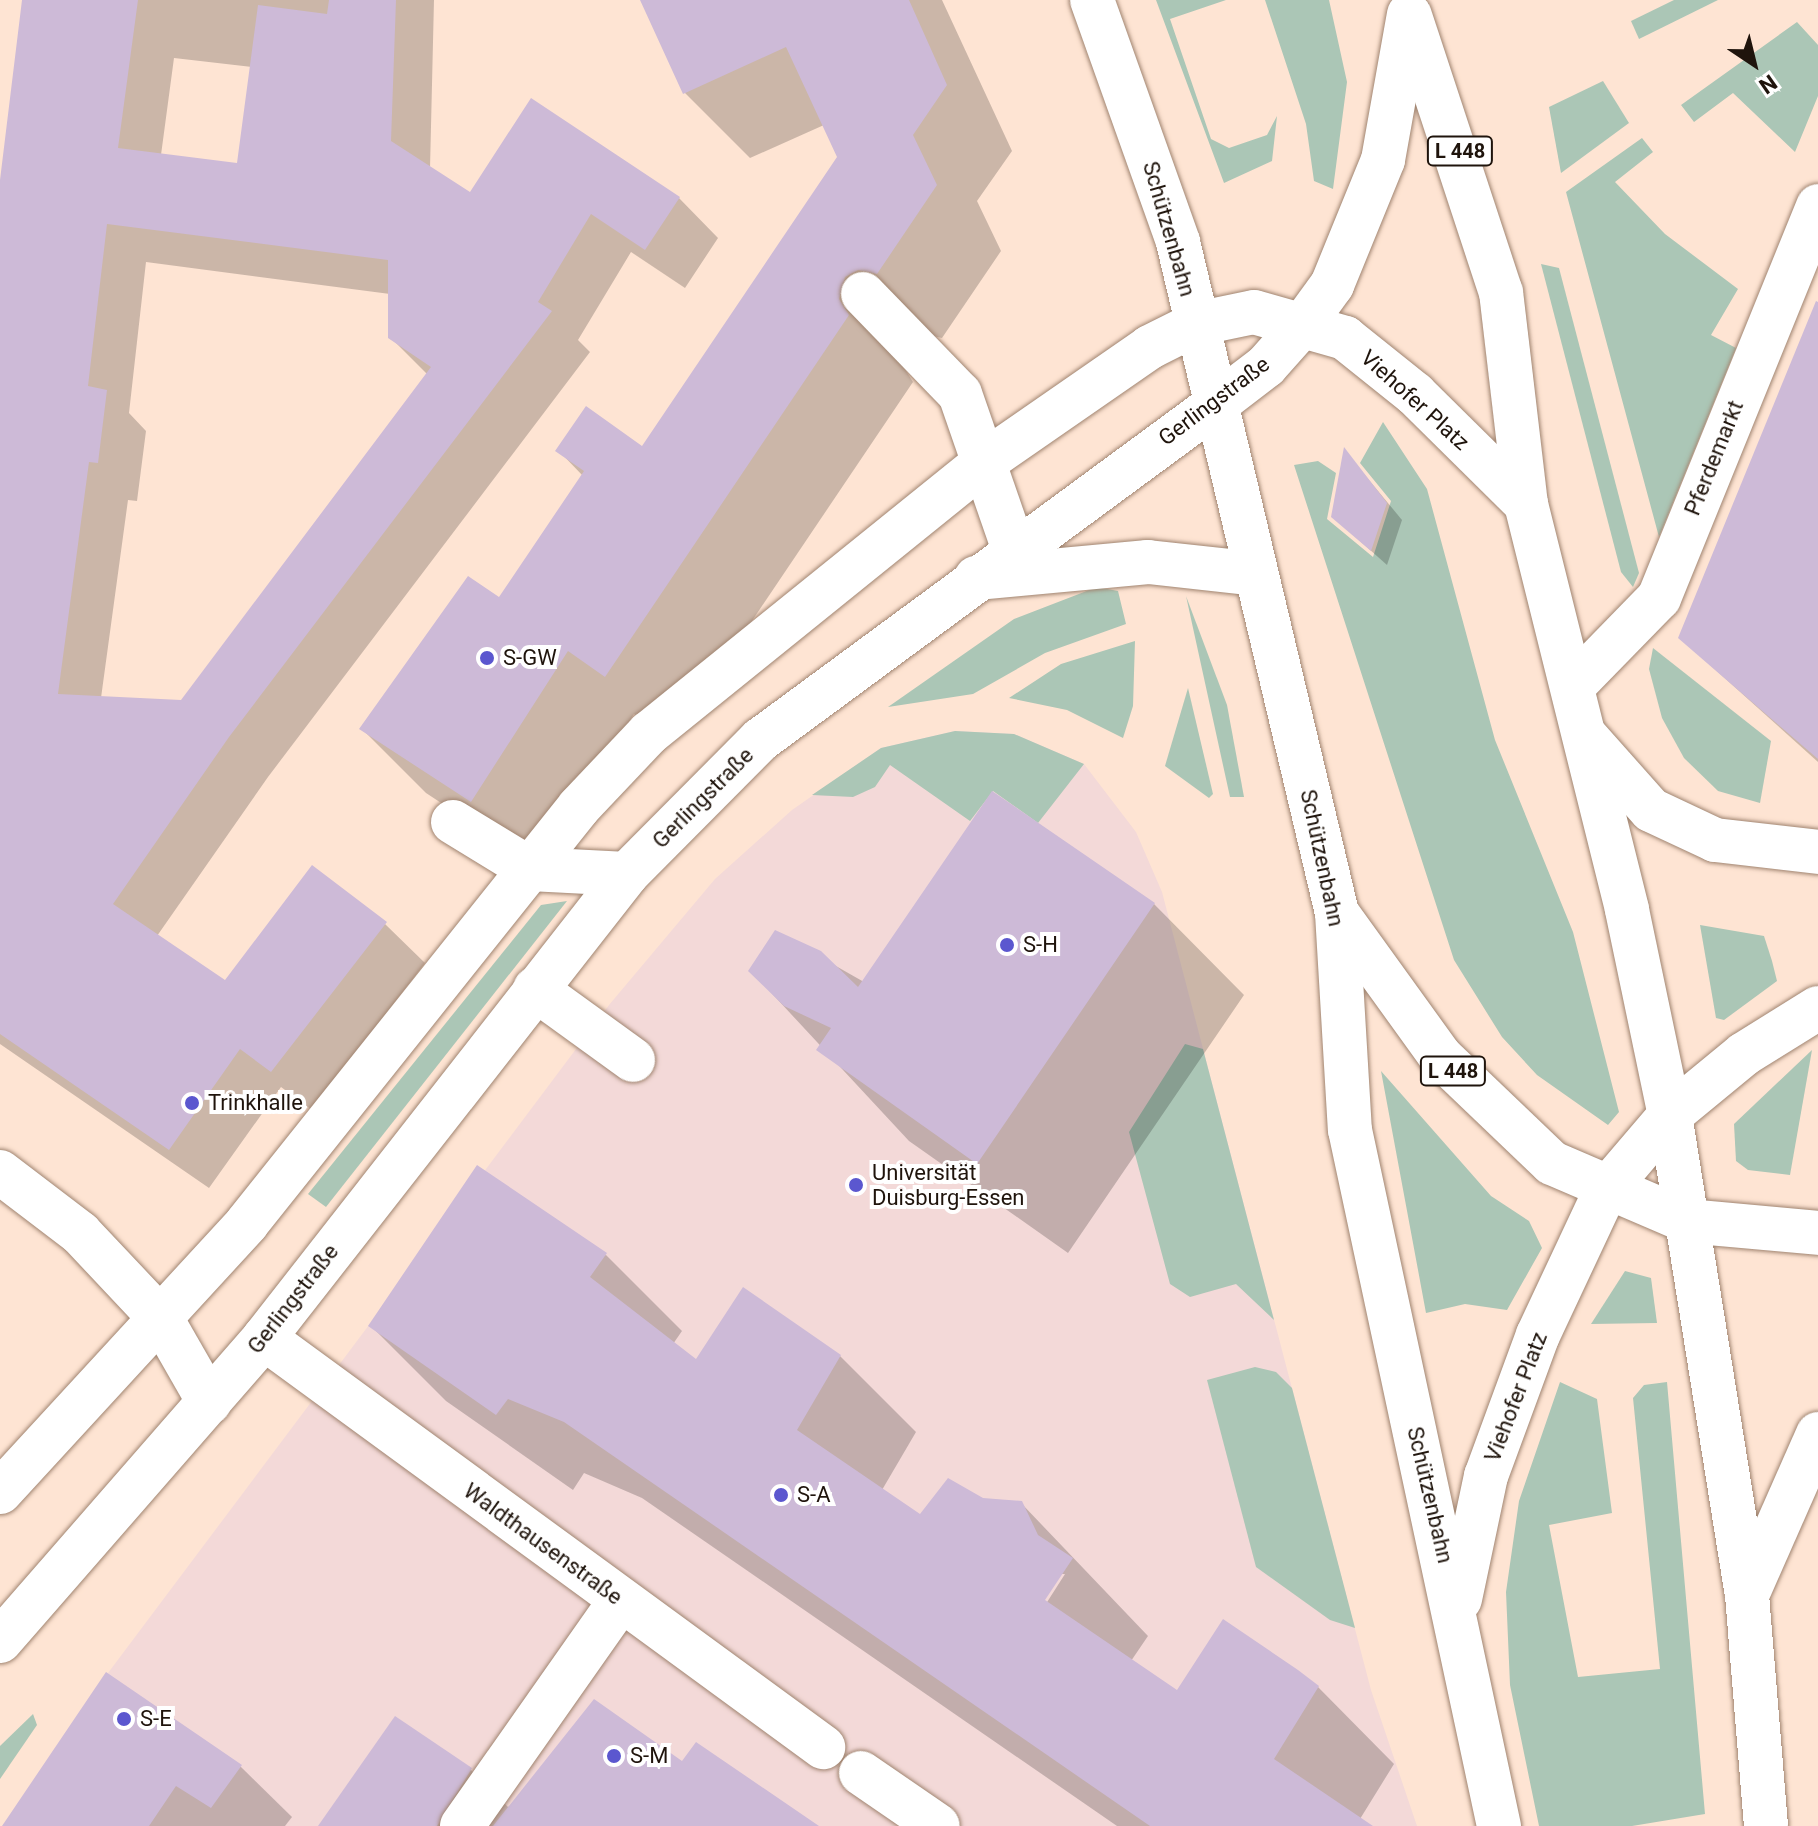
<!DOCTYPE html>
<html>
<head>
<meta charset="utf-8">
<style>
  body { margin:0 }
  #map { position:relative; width:1818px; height:1826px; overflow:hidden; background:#fee4d3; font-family:Roboto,sans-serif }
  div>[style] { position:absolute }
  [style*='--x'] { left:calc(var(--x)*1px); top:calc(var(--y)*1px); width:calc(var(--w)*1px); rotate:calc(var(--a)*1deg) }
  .education>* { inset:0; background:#f3d9d8 }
  .green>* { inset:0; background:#abc6b6 }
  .shadow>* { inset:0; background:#0003 }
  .building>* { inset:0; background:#cdbad7 }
  .roads { filter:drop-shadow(0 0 2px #a08470) drop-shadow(0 0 2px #a08470) }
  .minor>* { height:44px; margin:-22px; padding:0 22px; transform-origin:22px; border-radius:22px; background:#fff }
  .major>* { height:44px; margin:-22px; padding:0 22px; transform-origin:22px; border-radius:22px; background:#fff }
  .dots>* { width:22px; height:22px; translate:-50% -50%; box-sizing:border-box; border:4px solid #fff; border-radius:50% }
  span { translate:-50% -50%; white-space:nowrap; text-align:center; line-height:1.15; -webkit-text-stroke:8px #fff; paint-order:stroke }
  .shield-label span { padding:2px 6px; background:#fff; border:2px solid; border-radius:6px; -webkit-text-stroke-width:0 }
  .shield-label { font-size:20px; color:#1f140c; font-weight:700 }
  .street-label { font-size:22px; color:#1f140c }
  .poi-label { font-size:22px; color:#1f140c }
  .left { translate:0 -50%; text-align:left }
  .north { position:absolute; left:1714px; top:24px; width:80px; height:80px; -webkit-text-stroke:6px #fff; paint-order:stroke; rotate:145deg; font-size:22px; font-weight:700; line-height:32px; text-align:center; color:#1f140c }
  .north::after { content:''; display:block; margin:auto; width:28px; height:36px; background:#1f140c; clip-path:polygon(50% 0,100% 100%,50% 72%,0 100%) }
</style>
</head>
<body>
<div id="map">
  <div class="education">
    <i style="clip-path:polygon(955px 731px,1014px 734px,1084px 764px,1136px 832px,1162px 892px,1371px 1690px,1417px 1826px,3px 1826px,108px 1673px,609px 1005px,715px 879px,792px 810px,881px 748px)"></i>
  </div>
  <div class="green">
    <i style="clip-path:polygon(1156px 0,1226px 0,1170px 19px,1211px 139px,1229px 148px,1267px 135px,1277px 116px,1272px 161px,1224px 183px)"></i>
    <i style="clip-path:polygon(1265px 0,1329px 0,1347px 82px,1333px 189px,1314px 181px,1306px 124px)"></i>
    <i style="clip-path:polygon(1674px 0,1718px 0,1639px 39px,1631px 21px)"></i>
    <i style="clip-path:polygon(1797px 22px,1818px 45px,1818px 96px,1795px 152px,1733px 93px,1694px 122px,1681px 105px)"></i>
    <i style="clip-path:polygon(1603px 81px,1629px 123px,1561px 173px,1549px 107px)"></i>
    <i style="clip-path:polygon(1642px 138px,1653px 152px,1615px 182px,1665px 234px,1738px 289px,1711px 335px,1736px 348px,1659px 537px,1566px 192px)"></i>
    <i style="clip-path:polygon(1541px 264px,1559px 268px,1639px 573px,1633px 587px,1621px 572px)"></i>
    <i style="clip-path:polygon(1383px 422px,1427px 489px,1495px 740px,1573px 932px,1619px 1112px,1608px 1125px,1537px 1075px,1502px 1037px,1454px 960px,1294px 465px,1318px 461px,1336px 473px,1327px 519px,1373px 557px,1391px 501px,1360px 463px)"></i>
    <i style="clip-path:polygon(1097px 587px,1118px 591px,1126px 624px,1045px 653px,973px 694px,888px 707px,1014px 619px)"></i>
    <i style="clip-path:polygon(1186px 596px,1227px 705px,1244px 797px,1230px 797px)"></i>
    <i style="clip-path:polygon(1135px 641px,1133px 706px,1123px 738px,1067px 710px,1009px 698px,1061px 664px)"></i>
    <i style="clip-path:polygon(1653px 648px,1771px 741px,1760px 803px,1718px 791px,1684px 758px,1662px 718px,1649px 669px)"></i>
    <i style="clip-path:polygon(1188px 688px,1213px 794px,1209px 798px,1165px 766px)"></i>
    <i style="clip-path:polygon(955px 731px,1014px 734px,1084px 764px,1038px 823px,993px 791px,970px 821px,890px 765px,875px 787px,853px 797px,812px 795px,881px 748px)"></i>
    <i style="clip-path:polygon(567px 901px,326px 1207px,308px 1194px,541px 905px)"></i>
    <i style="clip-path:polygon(1700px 925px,1764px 936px,1772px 961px,1777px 981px,1724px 1020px,1716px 1018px)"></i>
    <i style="clip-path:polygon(1185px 1044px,1203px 1049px,1274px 1320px,1236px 1284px,1190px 1297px,1170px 1284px,1129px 1132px)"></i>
    <i style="clip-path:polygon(1812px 1050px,1790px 1175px,1748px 1170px,1736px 1161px,1734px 1124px)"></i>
    <i style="clip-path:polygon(1381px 1071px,1491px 1196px,1529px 1221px,1542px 1248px,1507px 1310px,1465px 1304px,1426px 1313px)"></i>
    <i style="clip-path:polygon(1625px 1271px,1651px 1278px,1657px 1323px,1591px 1324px)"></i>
    <i style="clip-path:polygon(1255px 1367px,1276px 1372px,1292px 1388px,1355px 1628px,1330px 1620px,1256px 1567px,1207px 1380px)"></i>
    <i style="clip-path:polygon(1560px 1382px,1597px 1399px,1612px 1513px,1549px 1525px,1578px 1677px,1660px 1669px,1633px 1398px,1644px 1385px,1667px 1382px,1705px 1814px,1632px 1826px,1539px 1826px,1510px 1685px,1506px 1592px,1519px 1501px)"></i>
    <i style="clip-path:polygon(33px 1714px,37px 1725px,0 1779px,0 1746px)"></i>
  </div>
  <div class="shadow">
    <i style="clip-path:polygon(evenodd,24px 0,434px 0,430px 169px,470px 195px,679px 198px,718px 238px,685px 288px,631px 252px,578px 340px,590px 352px,268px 777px,157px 936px,226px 983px,385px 924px,425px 963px,312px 1110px,281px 1087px,209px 1188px,0 1044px,0 196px,24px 0,174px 58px,252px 67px,238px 165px,161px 155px,174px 58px,24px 0,146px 262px,390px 294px,390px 337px,428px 375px,182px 702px,101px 698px,128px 500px,137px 501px,146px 431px,129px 413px,146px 262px)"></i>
    <i style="clip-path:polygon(642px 0,942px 0,1012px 151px,977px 201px,1001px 251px,942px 338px,924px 334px,903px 366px,913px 382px,671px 741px,634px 714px,537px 866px,426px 793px,361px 728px,500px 599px,583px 476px,558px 450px,643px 449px,839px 158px,824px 125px,750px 158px,685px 93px)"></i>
    <i style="clip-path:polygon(1818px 302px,1818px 762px,1680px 638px)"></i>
    <i style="clip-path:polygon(1345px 451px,1402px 520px,1387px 565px,1333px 517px)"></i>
    <i style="clip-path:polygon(1154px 904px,1244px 995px,1068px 1253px,909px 1141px,751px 971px,776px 932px,864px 982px)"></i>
    <i style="clip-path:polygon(evenodd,606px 1255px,682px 1331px,673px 1344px,696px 1361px,840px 1356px,916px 1432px,882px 1490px,921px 1517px,983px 1500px,1021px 1503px,1148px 1636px,1131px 1661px,1177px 1693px,1318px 1687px,1394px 1764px,1360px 1819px,1370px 1826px,1117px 1826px,642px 1498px,584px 1473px,573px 1490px,446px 1401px,370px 1325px,606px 1255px,1060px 1574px,1065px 1574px,1042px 1610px,1038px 1607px,1060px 1574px)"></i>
    <i style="clip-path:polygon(106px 1675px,241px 1767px,292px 1817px,285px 1826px,4px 1826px)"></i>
    <i style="clip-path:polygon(683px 1764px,815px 1826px,332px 1826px,471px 1770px,508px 1807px)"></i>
  </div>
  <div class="building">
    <i style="clip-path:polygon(evenodd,22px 0,138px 0,118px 148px,237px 163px,258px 5px,327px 14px,329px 0,396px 0,391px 141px,470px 192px,531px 98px,680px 197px,645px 250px,591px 214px,538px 302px,552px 311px,229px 737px,113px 904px,225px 980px,312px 865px,387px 922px,271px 1072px,240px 1049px,169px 1150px,0 1034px,0 180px,22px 0,107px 224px,388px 260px,388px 338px,431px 367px,181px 700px,58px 694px,89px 462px,98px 463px,107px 390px,88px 386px,107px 224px)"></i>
    <i style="clip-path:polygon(640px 0,909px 0,947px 85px,913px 135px,937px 185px,877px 274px,858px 270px,845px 277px,839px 299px,849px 315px,605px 677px,568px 651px,471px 802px,359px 729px,468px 576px,499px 597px,584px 471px,555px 451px,586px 406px,642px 446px,837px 157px,786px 47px,683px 94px)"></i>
    <i style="clip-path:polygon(1816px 301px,1818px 302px,1818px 759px,1678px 638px)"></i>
    <i style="clip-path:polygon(1344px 447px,1387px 503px,1371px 551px,1331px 517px)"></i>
    <i style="clip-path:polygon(992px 791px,1155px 903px,977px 1164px,816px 1050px,831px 1028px,784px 1006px,748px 971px,775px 930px,821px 951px,858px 987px)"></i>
    <i style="clip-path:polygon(477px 1165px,607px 1253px,590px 1277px,696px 1359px,743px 1287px,841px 1355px,797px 1430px,920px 1514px,948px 1478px,983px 1498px,1022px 1501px,1038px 1535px,1073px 1558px,1045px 1600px,1177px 1690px,1223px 1619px,1298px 1670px,1319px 1686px,1274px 1759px,1373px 1826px,1150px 1826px,564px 1422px,508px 1399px,496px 1415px,368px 1326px)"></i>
    <i style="clip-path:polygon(106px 1672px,242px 1765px,211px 1808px,176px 1786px,149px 1826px,2px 1826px)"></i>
    <i style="clip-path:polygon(594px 1699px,682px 1761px,696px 1742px,819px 1826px,493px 1826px)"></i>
    <i style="clip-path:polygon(395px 1716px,472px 1768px,437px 1826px,318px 1826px)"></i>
  </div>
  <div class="roads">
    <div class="minor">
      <i style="--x:863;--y:294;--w:139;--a:45.9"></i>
      <i style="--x:960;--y:394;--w:165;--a:70.9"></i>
      <i style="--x:1573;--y:686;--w:123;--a:-45.7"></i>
      <i style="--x:1659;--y:598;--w:423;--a:-67.9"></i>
      <i style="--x:453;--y:822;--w:90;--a:31.4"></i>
      <i style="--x:530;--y:869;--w:97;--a:3"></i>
      <i style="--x:535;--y:989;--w:121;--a:35.9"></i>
      <i style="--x:0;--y:1172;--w:101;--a:37.3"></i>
      <i style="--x:80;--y:1233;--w:120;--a:46.7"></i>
      <i style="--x:162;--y:1320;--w:95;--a:60.2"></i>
      <i style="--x:264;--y:1338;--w:693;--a:36.19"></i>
      <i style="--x:861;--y:1773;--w:93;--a:34.5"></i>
      <i style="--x:462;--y:1826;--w:276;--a:-54.9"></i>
    </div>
    <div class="major">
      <i style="--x:1092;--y:0;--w:257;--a:70.4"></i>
      <i style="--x:1178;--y:242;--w:690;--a:76.67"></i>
      <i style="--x:1337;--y:913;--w:217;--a:86.6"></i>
      <i style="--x:1350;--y:1130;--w:712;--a:77.92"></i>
      <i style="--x:1410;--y:16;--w:291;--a:71.8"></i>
      <i style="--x:1501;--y:292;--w:213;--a:83.3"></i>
      <i style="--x:1526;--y:504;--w:418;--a:76"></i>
      <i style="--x:1627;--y:910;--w:209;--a:78.2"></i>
      <i style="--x:1670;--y:1115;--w:486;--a:80.9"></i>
      <i style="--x:1747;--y:1595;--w:232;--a:85.3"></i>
      <i style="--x:976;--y:578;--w:173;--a:-5.3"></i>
      <i style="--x:1148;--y:562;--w:109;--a:6.3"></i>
      <i style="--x:1588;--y:739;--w:95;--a:48.4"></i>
      <i style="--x:1651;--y:810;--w:71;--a:25.1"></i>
      <i style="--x:1715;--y:840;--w:104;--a:6.6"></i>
      <i style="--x:1337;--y:913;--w:176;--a:54.2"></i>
      <i style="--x:1440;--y:1056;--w:155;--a:43.7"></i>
      <i style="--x:1552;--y:1163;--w:147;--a:23.2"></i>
      <i style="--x:1687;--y:1221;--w:132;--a:5.2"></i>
      <i style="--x:0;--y:1492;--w:365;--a:-47.4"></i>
      <i style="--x:247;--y:1223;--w:532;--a:-51.41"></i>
      <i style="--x:579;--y:807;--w:102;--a:-46.6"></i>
      <i style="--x:649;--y:733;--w:434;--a:-38.9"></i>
      <i style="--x:987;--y:460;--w:198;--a:-34.7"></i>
      <i style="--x:1150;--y:347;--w:51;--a:-26.6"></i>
      <i style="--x:1196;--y:324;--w:59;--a:-11.7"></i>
      <i style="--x:1254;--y:312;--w:95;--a:15.9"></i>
      <i style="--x:1345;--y:338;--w:90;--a:38.7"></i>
      <i style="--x:1415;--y:394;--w:156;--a:44.7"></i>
      <i style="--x:1747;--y:1595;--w:176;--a:-66.2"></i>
      <i style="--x:1460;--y:1599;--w:126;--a:-78.1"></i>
      <i style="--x:1486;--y:1476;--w:150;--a:-69.8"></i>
      <i style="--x:1538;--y:1335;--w:160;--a:-64.9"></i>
      <i style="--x:1606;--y:1190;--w:99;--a:-49.5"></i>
      <i style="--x:1670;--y:1115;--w:96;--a:-39.5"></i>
      <i style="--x:1744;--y:1054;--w:87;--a:-31.9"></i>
      <i style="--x:0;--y:1641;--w:402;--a:-48.9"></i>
      <i style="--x:264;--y:1338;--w:589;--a:-51.96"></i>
      <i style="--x:627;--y:874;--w:189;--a:-45.2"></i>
      <i style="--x:760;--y:740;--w:565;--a:-36.36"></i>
      <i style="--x:1215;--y:405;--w:64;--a:-37.4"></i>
      <i style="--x:1266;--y:366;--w:59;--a:-48.4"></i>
      <i style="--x:1305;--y:322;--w:46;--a:-53.9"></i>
      <i style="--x:1332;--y:285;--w:135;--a:-67.8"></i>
      <i style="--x:1383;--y:160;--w:148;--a:-79.9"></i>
    </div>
  </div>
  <div class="dots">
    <i style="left:487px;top:658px;background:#5b57cf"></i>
    <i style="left:1007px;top:945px;background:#5b57cf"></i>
    <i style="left:192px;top:1103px;background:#5b57cf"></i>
    <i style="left:856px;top:1185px;background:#5b57cf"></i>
    <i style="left:781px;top:1495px;background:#5b57cf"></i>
    <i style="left:124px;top:1719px;background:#5b57cf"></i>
    <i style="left:614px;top:1756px;background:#5b57cf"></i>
  </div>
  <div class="shield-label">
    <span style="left:1460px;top:151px">L 448</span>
    <span style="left:1453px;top:1071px">L 448</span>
  </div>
  <div class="street-label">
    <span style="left:1169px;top:229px;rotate:74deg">Schützenbahn</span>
    <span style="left:1415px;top:400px;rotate:42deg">Viehofer Platz</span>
    <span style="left:1214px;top:401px;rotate:-37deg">Gerlingstraße</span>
    <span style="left:1714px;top:458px;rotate:-68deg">Pferdemarkt</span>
    <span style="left:703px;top:798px;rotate:-45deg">Gerlingstraße</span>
    <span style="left:1322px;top:858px;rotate:78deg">Schützenbahn</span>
    <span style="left:293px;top:1299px;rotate:-52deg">Gerlingstraße</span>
    <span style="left:1516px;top:1397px;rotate:-69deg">Viehofer Platz</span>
    <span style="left:1430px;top:1495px;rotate:77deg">Schützenbahn</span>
    <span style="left:543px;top:1544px;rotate:36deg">Waldthausenstraße</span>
  </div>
  <div class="poi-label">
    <span class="left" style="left:503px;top:658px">S-GW</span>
    <span class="left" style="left:1023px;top:945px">S-H</span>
    <span class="left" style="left:208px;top:1103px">Trinkhalle</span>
    <span class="left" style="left:872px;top:1185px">Universität<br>Duisburg-Essen</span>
    <span class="left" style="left:797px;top:1495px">S-A</span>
    <span class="left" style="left:140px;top:1719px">S-E</span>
    <span class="left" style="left:630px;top:1756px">S-M</span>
  </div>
  <div class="north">N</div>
</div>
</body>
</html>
